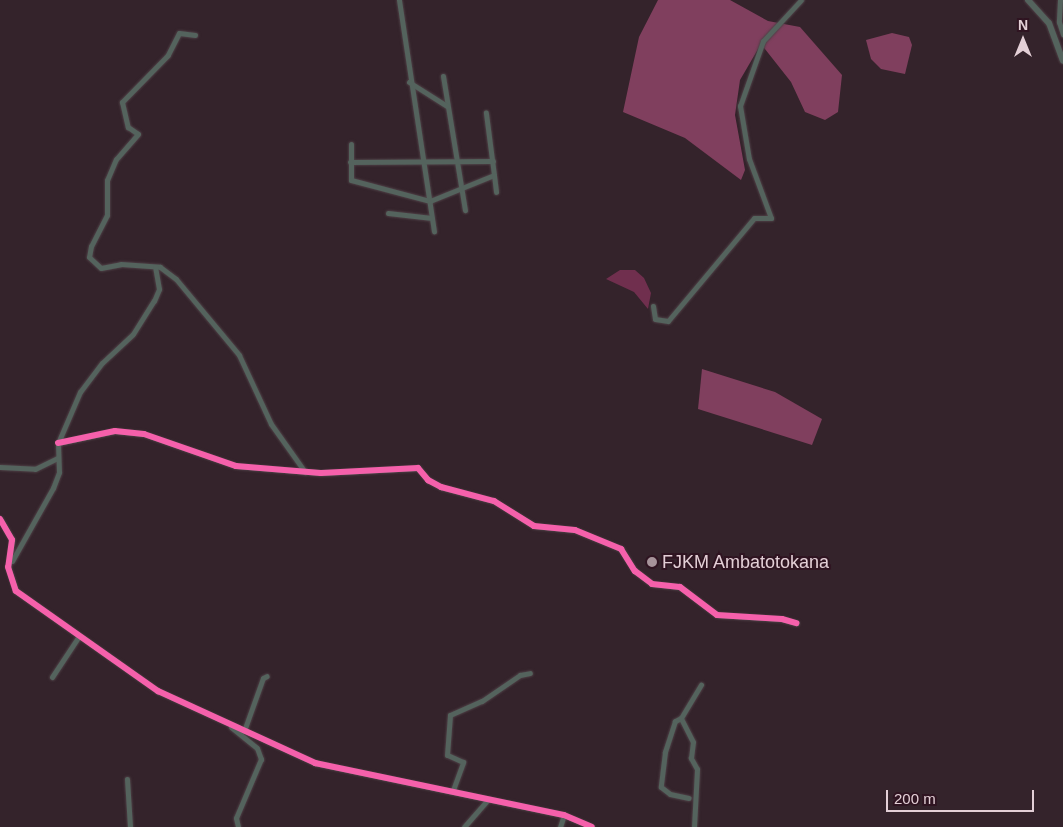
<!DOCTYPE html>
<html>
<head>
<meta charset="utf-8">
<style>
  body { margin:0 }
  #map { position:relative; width:1063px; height:827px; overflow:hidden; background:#34232b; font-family:Helvetica,sans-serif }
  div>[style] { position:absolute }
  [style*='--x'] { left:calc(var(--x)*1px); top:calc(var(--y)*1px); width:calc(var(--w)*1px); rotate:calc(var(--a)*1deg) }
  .forest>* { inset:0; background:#803f5e }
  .water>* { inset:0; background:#702f4e }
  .roads { filter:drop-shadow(0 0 1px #4e4046) drop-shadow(0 0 1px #4e4046) }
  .minor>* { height:5px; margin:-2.5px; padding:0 2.5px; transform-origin:2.5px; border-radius:2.5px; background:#54635d }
  .tertiary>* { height:6px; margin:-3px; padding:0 3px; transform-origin:3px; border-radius:3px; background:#54635d }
  .cycleway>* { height:6px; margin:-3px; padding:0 3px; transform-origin:3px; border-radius:3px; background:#f560ab }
  .dots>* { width:14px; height:14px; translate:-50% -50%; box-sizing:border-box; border:2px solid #2f1421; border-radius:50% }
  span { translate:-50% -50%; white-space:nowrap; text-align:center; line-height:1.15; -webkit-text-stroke:4px #2f1421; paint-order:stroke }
  .poi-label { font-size:18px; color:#e3cfd6 }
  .left { translate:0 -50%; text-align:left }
  .north { position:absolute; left:998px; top:15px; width:50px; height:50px; -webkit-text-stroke:4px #2f1421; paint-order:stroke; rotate:0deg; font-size:14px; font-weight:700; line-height:20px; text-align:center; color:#e3cfd6 }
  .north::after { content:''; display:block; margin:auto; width:18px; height:22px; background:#e3cfd6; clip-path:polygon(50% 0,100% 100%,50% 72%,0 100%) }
  .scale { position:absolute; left:886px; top:790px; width:148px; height:22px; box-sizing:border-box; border:2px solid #e3cfd6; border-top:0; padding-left:6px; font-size:15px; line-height:18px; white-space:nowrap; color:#e3cfd6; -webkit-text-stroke:4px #2f1421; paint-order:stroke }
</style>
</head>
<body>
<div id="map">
  <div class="forest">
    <i style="clip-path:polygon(658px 0,730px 0,768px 21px,800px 27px,842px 75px,838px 112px,825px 120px,805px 112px,791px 82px,761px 44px,740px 80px,735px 115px,745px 170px,741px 180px,685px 138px,623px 112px,639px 37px)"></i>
    <i style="clip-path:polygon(892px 33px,909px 37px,912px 45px,905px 74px,881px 69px,871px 59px,866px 40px)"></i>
    <i style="clip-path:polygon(702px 369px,775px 392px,822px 419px,812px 445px,698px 409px)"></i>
  </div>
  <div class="water">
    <i style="clip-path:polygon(620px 270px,635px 270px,644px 278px,651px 293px,648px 309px,634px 292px,606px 279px)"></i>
  </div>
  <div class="roads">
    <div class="minor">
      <i style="--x:399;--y:0;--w:234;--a:81.4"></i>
      <i style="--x:1060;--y:0;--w:22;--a:93"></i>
      <i style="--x:1059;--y:22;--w:13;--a:72"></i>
      <i style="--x:195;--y:35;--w:16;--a:-173"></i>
      <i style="--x:179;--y:33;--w:25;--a:117"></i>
      <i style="--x:168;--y:55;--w:66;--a:134.4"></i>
      <i style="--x:122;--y:102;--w:26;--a:77"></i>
      <i style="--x:128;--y:127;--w:12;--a:35"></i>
      <i style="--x:138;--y:134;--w:33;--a:131"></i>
      <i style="--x:116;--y:159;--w:23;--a:113"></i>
      <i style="--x:107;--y:180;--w:35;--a:90"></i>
      <i style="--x:107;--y:215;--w:35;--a:117"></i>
      <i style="--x:91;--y:246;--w:11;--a:100"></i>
      <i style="--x:89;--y:257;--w:16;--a:43"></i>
      <i style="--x:101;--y:268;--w:20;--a:-11"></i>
      <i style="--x:121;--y:264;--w:39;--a:4"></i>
      <i style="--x:160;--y:267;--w:20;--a:37"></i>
      <i style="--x:176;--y:279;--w:99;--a:50.3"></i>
      <i style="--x:239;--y:355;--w:76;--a:65.1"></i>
      <i style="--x:271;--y:424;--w:59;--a:54.7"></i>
      <i style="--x:443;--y:76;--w:136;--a:80.7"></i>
      <i style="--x:409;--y:82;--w:45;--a:32.3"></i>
      <i style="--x:351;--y:144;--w:36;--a:90"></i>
      <i style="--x:351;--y:180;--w:82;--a:14.9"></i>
      <i style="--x:430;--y:201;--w:69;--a:-22.1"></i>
      <i style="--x:494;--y:175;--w:63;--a:-97.4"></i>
      <i style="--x:350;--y:162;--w:143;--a:-0.4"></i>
      <i style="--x:494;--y:175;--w:17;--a:83"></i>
      <i style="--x:388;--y:213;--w:44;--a:6.5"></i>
      <i style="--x:653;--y:306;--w:13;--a:81"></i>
      <i style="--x:655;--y:319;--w:13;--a:9"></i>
      <i style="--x:668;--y:321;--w:134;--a:-50.1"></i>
      <i style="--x:754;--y:218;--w:17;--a:0"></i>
      <i style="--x:771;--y:218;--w:63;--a:-110.4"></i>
      <i style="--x:749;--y:159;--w:54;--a:-99.6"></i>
      <i style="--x:740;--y:106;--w:69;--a:-70.5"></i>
      <i style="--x:763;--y:41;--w:56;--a:-47.2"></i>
      <i style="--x:58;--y:443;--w:58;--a:-11.9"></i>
      <i style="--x:115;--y:431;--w:29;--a:6"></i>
      <i style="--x:144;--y:434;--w:97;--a:19.2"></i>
      <i style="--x:236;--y:466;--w:85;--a:4.7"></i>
      <i style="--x:321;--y:473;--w:97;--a:-3"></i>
      <i style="--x:418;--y:468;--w:16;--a:50"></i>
      <i style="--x:428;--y:480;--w:15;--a:28"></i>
      <i style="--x:441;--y:487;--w:55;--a:14.8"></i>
      <i style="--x:494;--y:501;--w:47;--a:32"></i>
      <i style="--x:534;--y:526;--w:41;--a:5.6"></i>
      <i style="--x:575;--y:530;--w:50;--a:22.4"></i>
      <i style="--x:621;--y:549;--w:26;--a:58"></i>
      <i style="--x:635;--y:571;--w:21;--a:37"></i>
      <i style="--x:652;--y:584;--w:28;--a:6"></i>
      <i style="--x:680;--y:587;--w:46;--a:37.1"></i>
      <i style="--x:717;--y:615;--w:65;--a:3.5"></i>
      <i style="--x:782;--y:619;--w:15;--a:16"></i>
      <i style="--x:0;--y:467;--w:35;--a:3"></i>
      <i style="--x:35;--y:469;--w:25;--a:-26"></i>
      <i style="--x:0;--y:519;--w:24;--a:60"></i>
      <i style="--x:12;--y:540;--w:27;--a:98"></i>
      <i style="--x:8;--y:567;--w:25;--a:72"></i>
      <i style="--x:16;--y:591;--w:174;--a:35.2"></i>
      <i style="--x:158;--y:691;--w:173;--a:24.6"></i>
      <i style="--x:315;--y:763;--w:254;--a:11.8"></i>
      <i style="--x:564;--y:815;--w:30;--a:23"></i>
      <i style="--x:12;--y:561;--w:84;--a:-60.7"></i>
      <i style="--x:53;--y:488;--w:17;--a:-69"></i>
      <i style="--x:59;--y:472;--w:29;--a:-92"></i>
      <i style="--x:58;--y:443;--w:56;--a:-66.7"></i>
      <i style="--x:80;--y:392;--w:36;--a:-53"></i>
      <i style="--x:102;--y:363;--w:42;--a:-43.1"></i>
      <i style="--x:133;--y:334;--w:39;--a:-58"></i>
      <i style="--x:154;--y:301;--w:13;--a:-67"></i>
      <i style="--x:159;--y:289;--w:22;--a:-100"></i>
      <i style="--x:52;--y:677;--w:49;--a:-56.6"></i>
      <i style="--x:681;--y:718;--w:7;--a:153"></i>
      <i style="--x:675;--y:721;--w:33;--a:108"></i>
      <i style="--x:665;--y:752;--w:35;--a:97"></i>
      <i style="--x:661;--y:787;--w:11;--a:38"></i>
      <i style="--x:670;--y:794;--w:19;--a:12"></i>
      <i style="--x:231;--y:727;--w:33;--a:39"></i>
      <i style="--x:257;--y:748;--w:12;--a:70"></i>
      <i style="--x:261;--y:759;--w:64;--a:113"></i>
      <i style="--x:236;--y:818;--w:9;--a:77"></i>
      <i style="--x:244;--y:731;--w:56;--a:-70.3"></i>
      <i style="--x:263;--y:678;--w:4;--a:-27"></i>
      <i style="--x:127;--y:779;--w:48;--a:86.4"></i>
      <i style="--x:453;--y:790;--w:30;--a:-70"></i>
      <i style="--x:463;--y:762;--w:17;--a:-156"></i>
      <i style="--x:447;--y:755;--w:40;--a:-85.7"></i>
      <i style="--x:450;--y:715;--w:35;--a:-24"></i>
      <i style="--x:482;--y:701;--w:46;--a:-34.4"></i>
      <i style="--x:520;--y:675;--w:10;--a:-11"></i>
      <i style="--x:464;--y:827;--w:37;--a:-49"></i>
      <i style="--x:560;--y:827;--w:13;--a:-72"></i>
      <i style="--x:694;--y:827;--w:58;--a:-87"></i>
      <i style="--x:697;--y:769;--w:13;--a:-119"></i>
      <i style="--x:691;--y:758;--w:16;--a:-83"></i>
      <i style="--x:693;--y:742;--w:27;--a:-117"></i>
      <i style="--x:681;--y:718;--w:39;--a:-59"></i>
    </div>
    <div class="tertiary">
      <i style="--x:1028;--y:0;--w:31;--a:48"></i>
      <i style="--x:1049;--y:23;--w:40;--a:69.8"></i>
    </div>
  </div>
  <div class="cycleway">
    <i style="--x:58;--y:443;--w:58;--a:-11.9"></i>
    <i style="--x:115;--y:431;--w:29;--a:6"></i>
    <i style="--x:144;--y:434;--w:97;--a:19.2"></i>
    <i style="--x:236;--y:466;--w:85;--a:4.7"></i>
    <i style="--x:321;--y:473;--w:97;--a:-3"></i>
    <i style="--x:418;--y:468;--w:16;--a:50"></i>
    <i style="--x:428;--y:480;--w:15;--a:28"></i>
    <i style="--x:441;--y:487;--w:55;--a:14.8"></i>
    <i style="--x:494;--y:501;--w:47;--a:32"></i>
    <i style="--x:534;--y:526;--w:41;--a:5.6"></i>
    <i style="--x:575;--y:530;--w:50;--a:22.4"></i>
    <i style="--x:621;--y:549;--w:26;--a:58"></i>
    <i style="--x:635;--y:571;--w:21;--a:37"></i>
    <i style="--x:652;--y:584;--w:28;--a:6"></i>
    <i style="--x:680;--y:587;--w:46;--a:37.1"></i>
    <i style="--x:717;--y:615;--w:65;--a:3.5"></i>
    <i style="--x:782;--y:619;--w:15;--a:16"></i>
    <i style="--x:0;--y:519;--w:24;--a:60"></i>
    <i style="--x:12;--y:540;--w:27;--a:98"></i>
    <i style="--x:8;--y:567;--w:25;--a:72"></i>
    <i style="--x:16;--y:591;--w:174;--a:35.2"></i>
    <i style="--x:158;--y:691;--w:173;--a:24.6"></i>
    <i style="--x:315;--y:763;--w:254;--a:11.8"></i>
    <i style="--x:564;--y:815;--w:30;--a:23"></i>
  </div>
  <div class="dots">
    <i style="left:652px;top:562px;background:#a6939a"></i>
  </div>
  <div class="poi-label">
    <span class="left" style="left:662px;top:562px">FJKM Ambatotokana</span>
  </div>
  <div class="north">N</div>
  <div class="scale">200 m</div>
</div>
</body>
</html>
